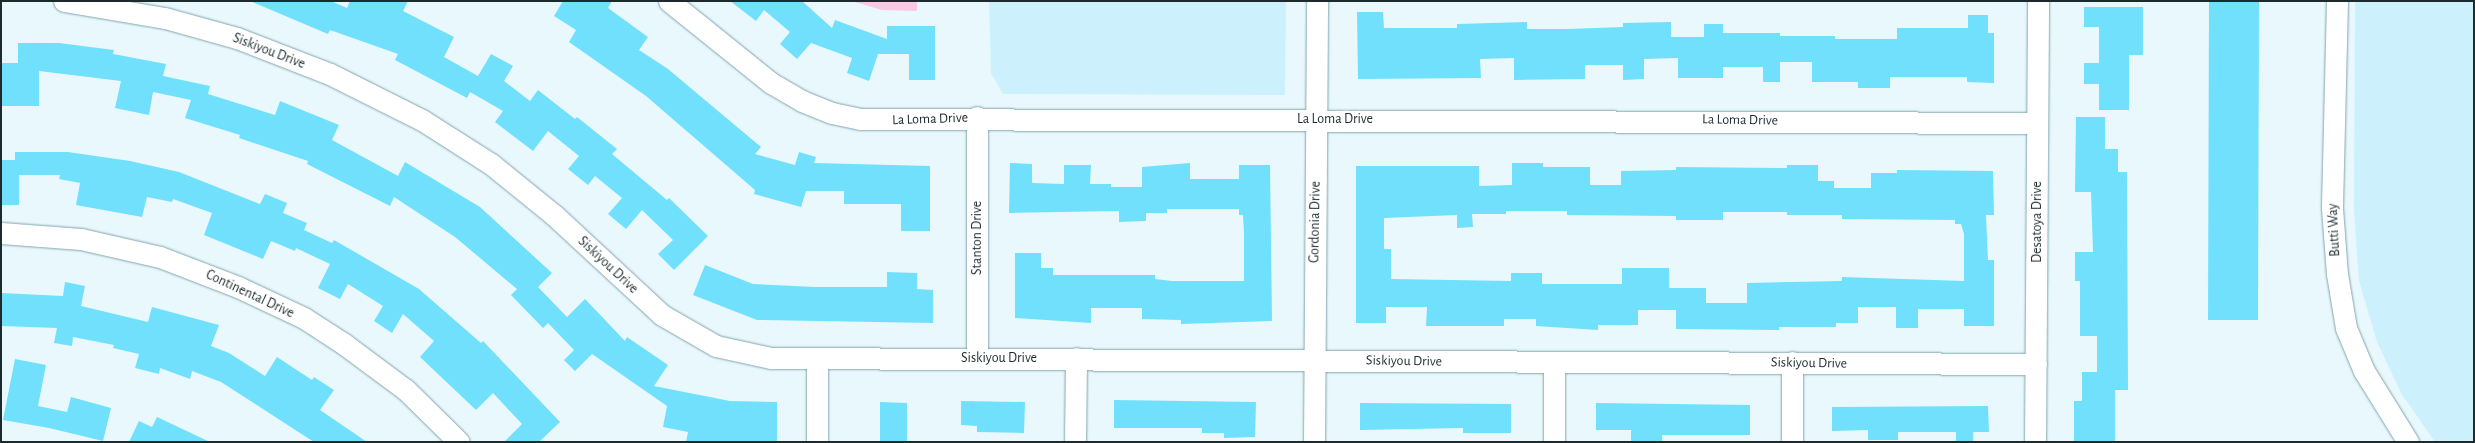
<!DOCTYPE html>
<html>
<head>
<meta charset="utf-8">
<style>
  body { margin:0 }
  #map { position:relative; width:2475px; height:443px; overflow:hidden; background:#e9f8fc; font-family:"Alegreya Sans",sans-serif }
  div>[style] { position:absolute }
  [style*='--x'] { left:calc(var(--x)*1px); top:calc(var(--y)*1px); width:calc(var(--w)*1px); rotate:calc(var(--a)*1deg) }
  .built>* { inset:0; background:#ccf1fc }
  .green>* { inset:0; background:#fdc7e6 }
  .building>* { inset:0; background:#71e0fd }
  .roads { filter:drop-shadow(0 0 1px #81a5af) drop-shadow(0 0 1px #81a5af) }
  .minor>* { height:21px; margin:-10.5px; padding:0 10.5px; transform-origin:10.5px; border-radius:10.5px; background:#fff }
  span { translate:-50% -50%; white-space:nowrap; text-align:center; line-height:1.15; -webkit-text-stroke:4.5px #fff; paint-order:stroke }
  .street-label { font-size:14px; color:#1c2a2e }
  .frame { position:absolute; inset:0; border:2px solid #1c2a2e; pointer-events:none }
</style>
</head>
<body>
<div id="map">
  <div class="built">
    <i style="clip-path:polygon(989px 1px,1286px 1px,1285px 95px,1003px 94px,991px 73px)"></i>
    <i style="clip-path:polygon(2355px 1px,2474px 1px,2474px 442px,2435px 442px,2401px 393px,2377px 342px,2359px 281px,2354px 211px)"></i>
  </div>
  <div class="green">
    <i style="clip-path:polygon(851px 1px,917px 1px,917px 11px,882px 10px)"></i>
  </div>
  <div class="building">
    <i style="clip-path:polygon(250px 1px,331px 1px,347px 8px,350px 1px,408px 1px,403px 11px,454px 37px,444px 57px,478px 76px,491px 54px,513px 66px,504px 81px,530px 101px,538px 90px,575px 119px,577px 117px,617px 149px,612px 154px,667px 200px,669px 198px,708px 236px,674px 270px,658px 254px,673px 240px,642px 210px,626px 229px,608px 214px,622px 198px,595px 176px,588px 185px,568px 169px,579px 156px,548px 131px,533px 151px,495px 122px,503px 111px,470px 92px,467px 98px,395px 60px,398px 54px,330px 30px,328px 34px)"></i>
    <i style="clip-path:polygon(563px 1px,612px 1px,608px 8px,648px 37px,639px 50px,668px 69px,761px 147px,755px 154px,795px 165px,799px 152px,816px 157px,814px 163px,930px 166px,930px 231px,901px 231px,901px 204px,844px 204px,844px 191px,806px 191px,801px 207px,754px 194px,755px 190px,646px 96px,569px 42px,576px 30px,554px 16px)"></i>
    <i style="clip-path:polygon(730px 1px,802px 1px,832px 28px,835px 20px,887px 39px,887px 26px,935px 26px,935px 80px,909px 80px,909px 54px,878px 54px,869px 81px,847px 73px,852px 58px,811px 43px,797px 59px,780px 44px,790px 32px,764px 10px,756px 21px)"></i>
    <i style="clip-path:polygon(2209px 1px,2259px 1px,2258px 320px,2208px 320px)"></i>
    <i style="clip-path:polygon(2084px 7px,2143px 7px,2143px 55px,2129px 55px,2129px 110px,2099px 110px,2099px 84px,2084px 84px,2084px 63px,2099px 63px,2099px 27px,2084px 27px)"></i>
    <i style="clip-path:polygon(1357px 12px,1383px 12px,1384px 28px,1457px 28px,1457px 24px,1527px 22px,1527px 29px,1568px 29px,1623px 27px,1623px 23px,1671px 22px,1671px 37px,1704px 37px,1704px 24px,1723px 24px,1723px 33px,1780px 33px,1780px 36px,1835px 36px,1835px 39px,1897px 39px,1897px 28px,1968px 28px,1968px 15px,1988px 15px,1988px 33px,1994px 33px,1994px 83px,1967px 82px,1967px 77px,1890px 77px,1890px 88px,1858px 88px,1858px 82px,1812px 82px,1812px 62px,1780px 62px,1780px 82px,1763px 82px,1763px 67px,1723px 67px,1723px 78px,1678px 78px,1678px 58px,1644px 59px,1644px 79px,1623px 80px,1623px 65px,1585px 65px,1585px 79px,1514px 80px,1514px 58px,1480px 59px,1481px 78px,1358px 79px)"></i>
    <i style="clip-path:polygon(18px 43px,59px 43px,114px 50px,113px 54px,166px 64px,163px 76px,210px 86px,208px 94px,275px 115px,280px 101px,339px 125px,332px 140px,398px 176px,405px 162px,480px 207px,552px 273px,538px 287px,567px 317px,585px 299px,625px 341px,627px 337px,668px 365px,654px 386px,730px 401px,777px 402px,777px 442px,686px 442px,688px 432px,663px 427px,667px 406px,592px 354px,575px 371px,564px 360px,574px 350px,548px 323px,543px 328px,511px 295px,517px 289px,455px 237px,394px 197px,390px 206px,307px 164px,308px 161px,239px 138px,240px 135px,185px 118px,191px 100px,153px 92px,149px 115px,115px 108px,121px 81px,39px 71px,39px 106px,1px 106px,1px 63px,18px 63px)"></i>
    <i style="clip-path:polygon(2076px 117px,2105px 117px,2105px 149px,2118px 149px,2118px 172px,2127px 172px,2128px 390px,2115px 390px,2115px 442px,2074px 442px,2074px 401px,2082px 401px,2082px 372px,2097px 372px,2097px 336px,2080px 336px,2080px 281px,2075px 281px,2075px 252px,2093px 252px,2091px 192px,2075px 192px)"></i>
    <i style="clip-path:polygon(15px 152px,68px 152px,130px 161px,179px 172px,260px 204px,265px 194px,287px 203px,283px 213px,307px 223px,304px 230px,332px 243px,334px 240px,419px 289px,481px 343px,483px 341px,560px 422px,539px 442px,504px 442px,522px 424px,493px 393px,476px 410px,420px 357px,434px 341px,403px 314px,392px 333px,374px 321px,383px 306px,348px 284px,340px 299px,318px 288px,330px 264px,296px 248px,295px 251px,271px 241px,263px 259px,204px 235px,212px 213px,173px 199px,172px 202px,147px 197px,142px 217px,76px 205px,80px 183px,59px 179px,60px 175px,19px 175px,19px 205px,1px 205px,1px 160px,15px 160px)"></i>
    <i style="clip-path:polygon(1010px 163px,1032px 164px,1032px 183px,1064px 184px,1064px 165px,1091px 165px,1090px 184px,1111px 184px,1111px 187px,1142px 187px,1142px 167px,1190px 163px,1190px 179px,1239px 179px,1239px 165px,1270px 165px,1272px 321px,1181px 324px,1181px 320px,1142px 319px,1142px 308px,1091px 308px,1091px 323px,1015px 318px,1015px 253px,1041px 253px,1041px 268px,1053px 268px,1053px 275px,1155px 275px,1155px 279px,1172px 281px,1244px 281px,1244px 233px,1243px 215px,1239px 215px,1239px 209px,1167px 209px,1167px 213px,1146px 213px,1146px 221px,1119px 222px,1119px 211px,1009px 213px)"></i>
    <i style="clip-path:polygon(evenodd,1512px 163px,1543px 163px,1543px 167px,1590px 167px,1590px 185px,1621px 185px,1621px 171px,1676px 170px,1676px 167px,1787px 168px,1787px 165px,1818px 165px,1818px 181px,1834px 181px,1834px 188px,1871px 188px,1871px 173px,1897px 173px,1897px 170px,1993px 171px,1994px 215px,1986px 215px,1988px 260px,1994px 260px,1994px 326px,1964px 326px,1964px 309px,1918px 309px,1918px 328px,1896px 328px,1896px 307px,1858px 307px,1858px 323px,1836px 323px,1836px 327px,1779px 327px,1779px 330px,1676px 329px,1676px 310px,1638px 310px,1638px 325px,1598px 325px,1598px 330px,1536px 326px,1536px 319px,1504px 319px,1504px 326px,1426px 326px,1427px 307px,1386px 307px,1386px 323px,1356px 323px,1356px 166px,1479px 166px,1479px 186px,1512px 185px,1512px 163px,1506px 211px,1567px 211px,1567px 215px,1676px 216px,1676px 220px,1723px 220px,1723px 212px,1787px 212px,1787px 215px,1842px 215px,1842px 219px,1955px 220px,1955px 224px,1961px 224px,1964px 234px,1964px 281px,1842px 277px,1842px 281px,1747px 283px,1747px 303px,1706px 303px,1706px 288px,1669px 288px,1669px 268px,1622px 268px,1622px 284px,1542px 284px,1542px 273px,1511px 273px,1511px 281px,1391px 279px,1391px 249px,1384px 249px,1384px 218px,1457px 215px,1457px 228px,1473px 227px,1472px 214px,1506px 214px,1506px 211px)"></i>
    <i style="clip-path:polygon(705px 265px,753px 284px,815px 287px,887px 287px,887px 272px,917px 273px,917px 289px,933px 290px,933px 323px,757px 320px,693px 295px)"></i>
    <i style="clip-path:polygon(65px 282px,85px 286px,81px 306px,148px 322px,152px 307px,219px 325px,211px 346px,229px 353px,265px 376px,277px 357px,312px 380px,314px 377px,334px 390px,320px 410px,367px 442px,314px 442px,221px 382px,192px 371px,190px 379px,160px 368px,159px 374px,135px 368px,139px 354px,113px 348px,114px 345px,73px 337px,72px 346px,54px 343px,57px 328px,1px 326px,1px 293px,63px 296px)"></i>
    <i style="clip-path:polygon(15px 359px,46px 365px,38px 406px,67px 412px,71px 397px,111px 408px,103px 441px,49px 428px,3px 420px)"></i>
    <i style="clip-path:polygon(1114px 400px,1256px 402px,1255px 437px,1224px 438px,1224px 433px,1202px 433px,1202px 428px,1114px 428px)"></i>
    <i style="clip-path:polygon(961px 401px,1025px 402px,1024px 433px,977px 432px,977px 426px,961px 425px)"></i>
    <i style="clip-path:polygon(880px 402px,907px 403px,907px 442px,880px 442px)"></i>
    <i style="clip-path:polygon(1360px 403px,1511px 404px,1511px 433px,1463px 433px,1463px 428px,1360px 430px)"></i>
    <i style="clip-path:polygon(1596px 403px,1750px 405px,1750px 435px,1662px 435px,1662px 442px,1631px 442px,1631px 430px,1596px 430px)"></i>
    <i style="clip-path:polygon(1988px 406px,1989px 432px,1973px 432px,1973px 442px,1956px 442px,1956px 432px,1898px 432px,1898px 440px,1868px 440px,1868px 430px,1832px 431px,1832px 407px)"></i>
    <i style="clip-path:polygon(157px 417px,210px 442px,129px 442px,139px 421px,152px 427px)"></i>
  </div>
  <div class="roads">
    <div class="minor">
      <i style="--x:64;--y:1;--w:102;--a:9.6"></i>
      <i style="--x:165;--y:18;--w:75;--a:15.5"></i>
      <i style="--x:237;--y:38;--w:100;--a:21.2"></i>
      <i style="--x:330;--y:74;--w:103;--a:26.6"></i>
      <i style="--x:422;--y:120;--w:82;--a:32.5"></i>
      <i style="--x:491;--y:164;--w:81;--a:39"></i>
      <i style="--x:554;--y:215;--w:147;--a:42.8"></i>
      <i style="--x:662;--y:315;--w:62;--a:29.9"></i>
      <i style="--x:716;--y:346;--w:56;--a:12.3"></i>
      <i style="--x:771;--y:358;--w:1265;--a:0.27"></i>
      <i style="--x:669;--y:1;--w:131;--a:38.8"></i>
      <i style="--x:771;--y:83;--w:36;--a:30"></i>
      <i style="--x:802;--y:101;--w:32;--a:22"></i>
      <i style="--x:832;--y:113;--w:29;--a:12"></i>
      <i style="--x:860;--y:119;--w:1177;--a:0.19"></i>
      <i style="--x:2337;--y:1;--w:207;--a:91.4"></i>
      <i style="--x:2332;--y:208;--w:66;--a:85.7"></i>
      <i style="--x:2337;--y:274;--w:55;--a:80.5"></i>
      <i style="--x:2346;--y:328;--w:47;--a:67.3"></i>
      <i style="--x:2364;--y:371;--w:84;--a:58.2"></i>
      <i style="--x:977;--y:117;--w:241;--a:90"></i>
      <i style="--x:1;--y:233;--w:80;--a:4.3"></i>
      <i style="--x:81;--y:239;--w:81;--a:12.8"></i>
      <i style="--x:160;--y:257;--w:84;--a:21"></i>
      <i style="--x:238;--y:287;--w:73;--a:25.2"></i>
      <i style="--x:304;--y:318;--w:48;--a:33"></i>
      <i style="--x:344;--y:344;--w:77;--a:36.6"></i>
      <i style="--x:406;--y:390;--w:74;--a:44.5"></i>
      <i style="--x:817;--y:358;--w:84;--a:90"></i>
      <i style="--x:1075;--y:442;--w:84;--a:-89.3"></i>
      <i style="--x:1314;--y:442;--w:441;--a:-89.6"></i>
      <i style="--x:1554;--y:442;--w:80;--a:-90"></i>
      <i style="--x:1792;--y:442;--w:80;--a:-90"></i>
      <i style="--x:2035;--y:442;--w:441;--a:-89.6"></i>
    </div>
  </div>
  <div class="street-label">
    <span style="left:269px;top:51px;rotate:21deg">Siskiyou Drive</span>
    <span style="left:930px;top:119px;rotate:-2deg">La Loma Drive</span>
    <span style="left:1335px;top:119px">La Loma Drive</span>
    <span style="left:1740px;top:120px;rotate:1deg">La Loma Drive</span>
    <span style="left:1315px;top:222px;rotate:-89deg">Gordonia Drive</span>
    <span style="left:2037px;top:222px;rotate:-90deg">Desatoya Drive</span>
    <span style="left:2334px;top:230px;rotate:-93deg">Butti Way</span>
    <span style="left:977px;top:238px;rotate:-90deg">Stanton Drive</span>
    <span style="left:608px;top:265px;rotate:43deg">Siskiyou Drive</span>
    <span style="left:250px;top:294px;rotate:25deg">Continental Drive</span>
    <span style="left:999px;top:358px">Siskiyou Drive</span>
    <span style="left:1404px;top:361px;rotate:1deg">Siskiyou Drive</span>
    <span style="left:1809px;top:363px;rotate:1deg">Siskiyou Drive</span>
  </div>
  <div class="frame"></div>
</div>
</body>
</html>
